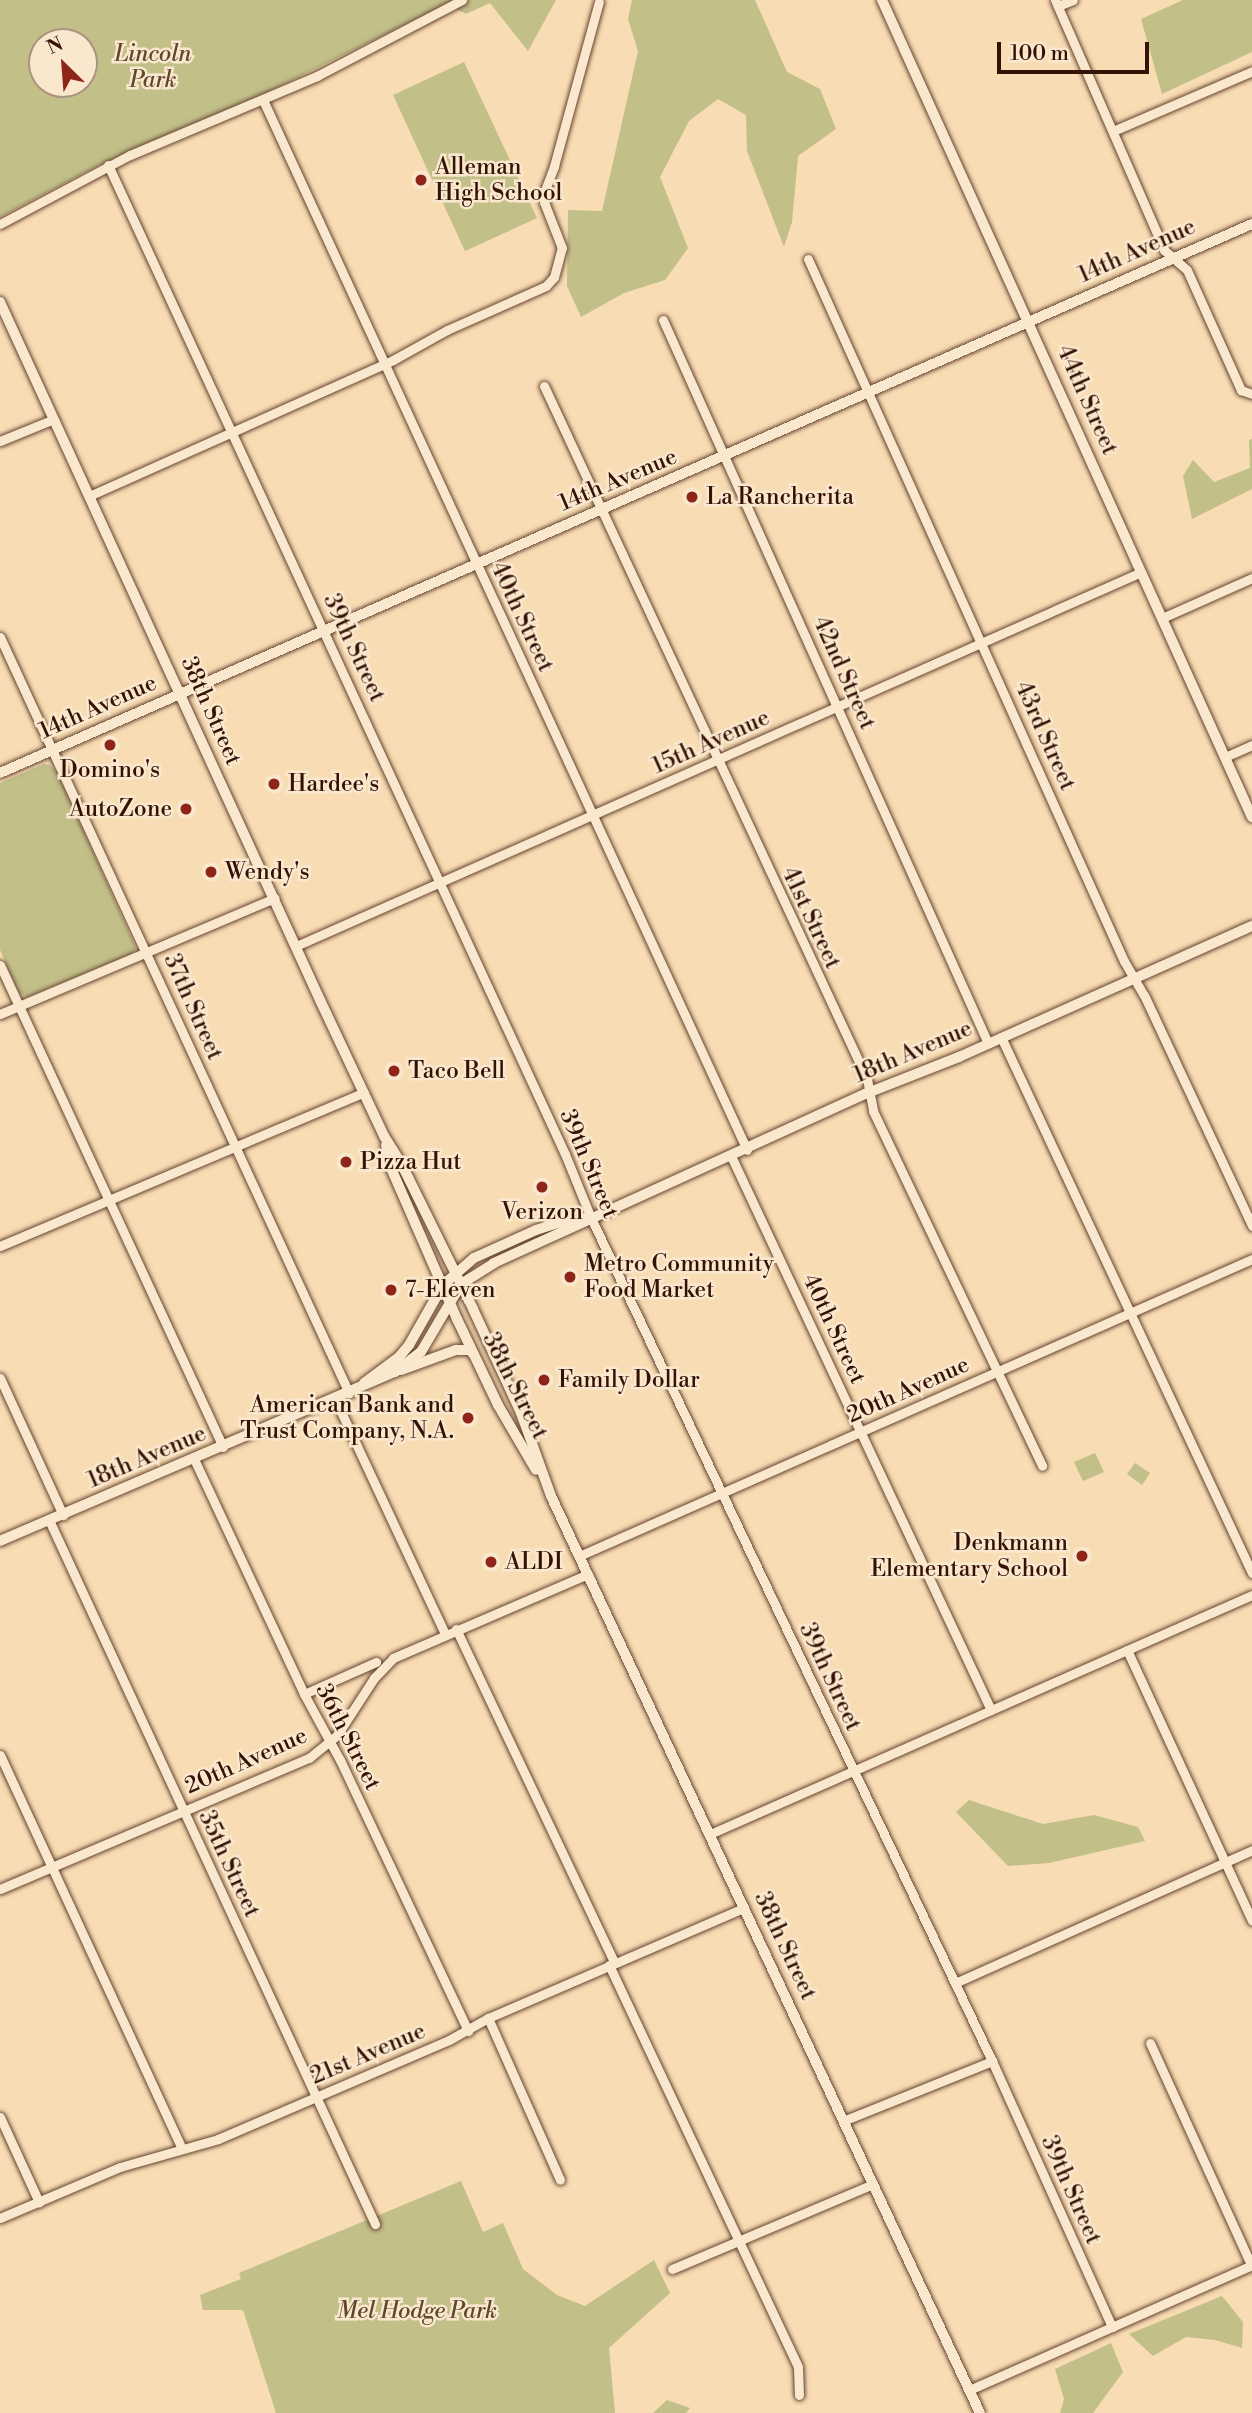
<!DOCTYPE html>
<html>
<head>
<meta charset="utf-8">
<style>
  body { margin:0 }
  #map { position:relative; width:1252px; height:2413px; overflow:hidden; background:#f8dcb3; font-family:"Libre Bodoni",serif }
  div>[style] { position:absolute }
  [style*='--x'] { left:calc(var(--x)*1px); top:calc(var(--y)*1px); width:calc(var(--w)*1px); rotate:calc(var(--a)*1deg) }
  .green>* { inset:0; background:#c2bf89 }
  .roads { filter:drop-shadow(0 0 2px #654431) drop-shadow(0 0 2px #654431) }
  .minor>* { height:9px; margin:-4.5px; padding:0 4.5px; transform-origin:4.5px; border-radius:4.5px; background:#fae8ce }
  .tertiary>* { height:10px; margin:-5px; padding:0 5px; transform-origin:5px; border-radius:5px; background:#fae8ce }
  .dots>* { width:19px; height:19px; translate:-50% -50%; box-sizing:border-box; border:4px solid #fae8ce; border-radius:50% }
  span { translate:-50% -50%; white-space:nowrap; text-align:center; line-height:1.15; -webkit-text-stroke:5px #fae8ce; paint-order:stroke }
  .park-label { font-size:23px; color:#5f462d; font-style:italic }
  .poi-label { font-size:23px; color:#341206 }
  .left { translate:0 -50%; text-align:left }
  .right { translate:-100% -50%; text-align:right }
  .street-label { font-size:23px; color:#341206 }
  .north { position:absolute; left:28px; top:28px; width:70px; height:70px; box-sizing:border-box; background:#fae8ce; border:2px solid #ab927e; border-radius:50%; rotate:335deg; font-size:19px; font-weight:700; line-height:28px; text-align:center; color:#341206 }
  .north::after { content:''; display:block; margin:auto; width:24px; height:32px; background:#8f2418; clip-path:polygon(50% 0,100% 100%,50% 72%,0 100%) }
  .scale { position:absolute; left:997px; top:42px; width:152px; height:32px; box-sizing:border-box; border:4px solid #341206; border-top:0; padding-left:9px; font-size:21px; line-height:24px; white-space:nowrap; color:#341206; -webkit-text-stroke:5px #fae8ce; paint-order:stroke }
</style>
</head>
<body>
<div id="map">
  <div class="green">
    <i style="clip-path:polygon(evenodd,0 0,556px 0,528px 51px,490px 3px,466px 14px,446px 4px,266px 93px,99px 165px,0 217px,0 0,42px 42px,84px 42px,84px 84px,42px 84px,42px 42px)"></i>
    <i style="clip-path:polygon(632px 0,755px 0,787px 72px,820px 89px,836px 129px,798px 156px,792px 222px,784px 247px,747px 151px,746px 115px,718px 99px,689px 121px,660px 177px,688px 248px,665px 280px,624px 293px,581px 317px,567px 286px,568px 210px,602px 211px,638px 51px,628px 19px)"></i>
    <i style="clip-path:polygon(1183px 0,1252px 0,1252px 52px,1162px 94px,1141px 19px)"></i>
    <i style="clip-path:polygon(464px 62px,537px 218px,465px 251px,393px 95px)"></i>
    <i style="clip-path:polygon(1252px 439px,1252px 489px,1192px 519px,1183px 476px,1193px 460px,1214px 482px,1250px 468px,1249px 440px)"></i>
    <i style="clip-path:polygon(44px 764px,50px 765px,58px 774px,136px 948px,131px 954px,27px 997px,19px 993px,0 950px,0 783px)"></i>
    <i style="clip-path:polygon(1095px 1453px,1104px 1472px,1083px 1481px,1074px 1462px)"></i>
    <i style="clip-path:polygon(1135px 1463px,1150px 1473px,1142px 1485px,1127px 1474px)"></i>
    <i style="clip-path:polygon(969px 1800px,1043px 1824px,1094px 1815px,1138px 1827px,1145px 1841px,1049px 1863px,1008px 1866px,956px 1812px)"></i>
    <i style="clip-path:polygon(461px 2181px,483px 2232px,503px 2223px,523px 2269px,557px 2295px,585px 2306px,654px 2260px,670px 2293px,609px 2348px,615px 2413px,276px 2413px,243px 2310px,203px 2310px,200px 2295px,241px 2279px,239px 2273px)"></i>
    <i style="clip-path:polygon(1222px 2296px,1243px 2322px,1242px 2348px,1215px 2340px,1186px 2337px,1153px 2356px,1129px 2334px)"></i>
    <i style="clip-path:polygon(1111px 2343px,1123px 2372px,1093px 2413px,1060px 2413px,1064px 2399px,1055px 2369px)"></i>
    <i style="clip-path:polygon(667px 2400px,690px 2408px,686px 2413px,653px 2413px)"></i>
  </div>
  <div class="roads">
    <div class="minor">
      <i style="--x:1055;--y:0;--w:273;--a:66.4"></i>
      <i style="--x:1164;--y:250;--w:30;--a:41"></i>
      <i style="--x:1187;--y:270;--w:132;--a:65.8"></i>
      <i style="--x:1241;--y:390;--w:12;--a:20"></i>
      <i style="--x:1058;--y:6;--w:16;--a:-22"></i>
      <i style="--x:263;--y:100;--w:1156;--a:65.25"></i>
      <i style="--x:1113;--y:131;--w:151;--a:-23.3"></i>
      <i style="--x:108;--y:165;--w:1089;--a:65.2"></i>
      <i style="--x:565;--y:1154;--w:69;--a:67.9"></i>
      <i style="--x:591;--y:1218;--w:934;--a:64.56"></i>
      <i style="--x:992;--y:2061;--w:292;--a:65.7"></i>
      <i style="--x:0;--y:224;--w:147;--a:-28"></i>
      <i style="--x:130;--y:155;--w:203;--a:-22.9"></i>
      <i style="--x:317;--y:76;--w:164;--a:-27.7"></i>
      <i style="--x:808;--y:259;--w:770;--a:65.77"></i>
      <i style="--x:1124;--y:961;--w:39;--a:60"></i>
      <i style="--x:1144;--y:995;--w:255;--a:64.9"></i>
      <i style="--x:663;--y:320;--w:793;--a:65.8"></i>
      <i style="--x:544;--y:386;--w:765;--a:65.01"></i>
      <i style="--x:867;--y:1079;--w:33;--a:79"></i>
      <i style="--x:873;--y:1111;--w:393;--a:64.5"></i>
      <i style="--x:0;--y:441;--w:58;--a:-22.2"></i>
      <i style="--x:89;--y:496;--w:333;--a:-24.1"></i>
      <i style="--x:393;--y:360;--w:62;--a:-29.1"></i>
      <i style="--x:447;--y:330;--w:108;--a:-24"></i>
      <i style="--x:546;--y:286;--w:12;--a:-48"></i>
      <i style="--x:554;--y:277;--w:30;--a:-75"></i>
      <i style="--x:562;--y:248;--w:49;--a:-111.4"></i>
      <i style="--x:544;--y:202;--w:12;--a:-85"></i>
      <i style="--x:545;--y:190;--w:26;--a:-69"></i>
      <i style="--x:554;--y:166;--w:170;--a:-74.7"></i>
      <i style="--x:1162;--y:618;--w:98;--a:-24"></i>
      <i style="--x:0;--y:637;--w:833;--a:65.22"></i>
      <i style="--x:1225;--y:757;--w:30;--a:-24"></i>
      <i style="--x:296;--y:946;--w:924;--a:-23.87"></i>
      <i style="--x:0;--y:965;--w:531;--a:65.17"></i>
      <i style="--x:0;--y:1014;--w:298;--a:-22.9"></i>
      <i style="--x:1001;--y:1037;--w:592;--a:64.91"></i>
      <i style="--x:731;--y:1156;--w:612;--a:64.86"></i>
      <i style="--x:0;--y:1246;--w:395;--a:-22.9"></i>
      <i style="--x:0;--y:1378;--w:151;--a:65.3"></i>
      <i style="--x:335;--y:1399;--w:259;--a:64.9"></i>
      <i style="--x:194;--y:1459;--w:259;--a:64.9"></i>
      <i style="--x:304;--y:1694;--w:75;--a:61.4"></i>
      <i style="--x:340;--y:1760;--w:300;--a:64.7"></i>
      <i style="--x:49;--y:1520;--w:776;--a:65.15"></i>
      <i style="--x:579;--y:1556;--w:736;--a:-23.81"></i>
      <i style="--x:456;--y:1629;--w:369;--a:64.6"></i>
      <i style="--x:1127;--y:1650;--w:298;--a:65.2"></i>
      <i style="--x:304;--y:1694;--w:79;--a:-24"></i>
      <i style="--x:0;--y:1755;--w:434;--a:65.2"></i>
      <i style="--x:710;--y:1834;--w:592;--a:-23.8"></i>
      <i style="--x:0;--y:1889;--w:336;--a:-23"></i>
      <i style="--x:309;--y:1758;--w:36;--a:-39"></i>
      <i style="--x:337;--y:1735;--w:68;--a:-57"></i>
      <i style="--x:374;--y:1678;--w:28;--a:-46"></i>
      <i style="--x:393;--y:1658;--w:212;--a:-23.3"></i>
      <i style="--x:609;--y:1965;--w:444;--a:64.8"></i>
      <i style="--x:798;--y:2367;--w:28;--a:88"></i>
      <i style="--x:955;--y:1983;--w:325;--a:-24.1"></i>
      <i style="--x:488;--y:2018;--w:177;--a:66"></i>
      <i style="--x:1150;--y:2043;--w:244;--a:65.5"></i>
      <i style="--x:0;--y:2117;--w:94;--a:65.4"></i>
      <i style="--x:843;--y:2121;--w:161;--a:-21.9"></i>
      <i style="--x:0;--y:2218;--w:130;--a:-23"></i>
      <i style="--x:120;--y:2167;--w:102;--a:-15.9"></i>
      <i style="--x:218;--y:2139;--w:251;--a:-23.2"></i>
      <i style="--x:449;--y:2040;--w:45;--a:-29.4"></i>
      <i style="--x:488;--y:2018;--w:279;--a:-23.3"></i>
      <i style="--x:672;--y:2269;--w:218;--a:-22.9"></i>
      <i style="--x:969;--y:2390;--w:309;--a:-23.8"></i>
    </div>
    <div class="tertiary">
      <i style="--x:882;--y:0;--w:897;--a:65.64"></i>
      <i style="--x:0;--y:302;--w:768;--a:65.37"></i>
      <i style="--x:320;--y:1000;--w:150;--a:64.8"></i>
      <i style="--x:384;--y:1136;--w:32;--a:58"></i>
      <i style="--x:401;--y:1163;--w:163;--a:63.7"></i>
      <i style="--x:473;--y:1309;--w:115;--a:65.2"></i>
      <i style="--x:521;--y:1413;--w:88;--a:70.1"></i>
      <i style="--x:551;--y:1496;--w:1012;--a:64.93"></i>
      <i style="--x:0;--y:773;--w:1367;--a:-23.68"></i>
      <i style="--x:386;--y:1145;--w:24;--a:78"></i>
      <i style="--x:391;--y:1168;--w:165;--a:66.4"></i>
      <i style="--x:457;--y:1319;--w:95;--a:64.5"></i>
      <i style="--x:498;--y:1405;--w:75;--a:59.7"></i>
      <i style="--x:401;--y:1370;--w:59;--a:-20"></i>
      <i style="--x:456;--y:1350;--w:14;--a:0"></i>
      <i style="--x:470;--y:1350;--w:6;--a:51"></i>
      <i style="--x:364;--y:1383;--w:44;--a:-36.6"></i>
      <i style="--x:399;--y:1357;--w:16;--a:-50"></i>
      <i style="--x:409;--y:1345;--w:69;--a:-60.5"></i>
      <i style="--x:443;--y:1285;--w:41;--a:-41.1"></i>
      <i style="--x:474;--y:1258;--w:68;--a:-24.3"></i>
      <i style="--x:536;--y:1230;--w:36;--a:-18"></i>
      <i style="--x:570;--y:1219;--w:18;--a:-3"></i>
      <i style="--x:0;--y:1541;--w:430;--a:-23.2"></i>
      <i style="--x:395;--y:1372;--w:33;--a:-38"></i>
      <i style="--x:421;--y:1352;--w:79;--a:-59.5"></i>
      <i style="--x:461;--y:1284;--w:39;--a:-32"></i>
      <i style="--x:494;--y:1263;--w:413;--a:-24.5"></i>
      <i style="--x:870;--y:1092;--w:96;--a:-21.5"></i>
      <i style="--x:959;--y:1057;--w:321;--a:-24.1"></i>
    </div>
  </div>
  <div class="dots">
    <i style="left:421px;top:180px;background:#8f2418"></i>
    <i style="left:692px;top:497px;background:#8f2418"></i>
    <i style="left:110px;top:745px;background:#8f2418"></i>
    <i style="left:274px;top:784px;background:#8f2418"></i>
    <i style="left:186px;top:809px;background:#8f2418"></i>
    <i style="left:211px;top:872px;background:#8f2418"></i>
    <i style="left:394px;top:1071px;background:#8f2418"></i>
    <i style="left:346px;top:1162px;background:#8f2418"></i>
    <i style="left:542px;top:1187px;background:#8f2418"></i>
    <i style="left:570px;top:1277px;background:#8f2418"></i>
    <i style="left:391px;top:1290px;background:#8f2418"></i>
    <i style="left:544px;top:1380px;background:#8f2418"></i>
    <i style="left:468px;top:1418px;background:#8f2418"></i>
    <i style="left:1082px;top:1556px;background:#8f2418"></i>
    <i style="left:491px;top:1562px;background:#8f2418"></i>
  </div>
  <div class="park-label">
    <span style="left:153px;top:67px">Lincoln<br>Park</span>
    <span style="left:417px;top:2311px">Mel Hodge Park</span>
  </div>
  <div class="poi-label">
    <span class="left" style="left:435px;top:180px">Alleman<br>High School</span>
    <span class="left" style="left:706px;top:497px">La Rancherita</span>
    <span style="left:110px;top:770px">Domino's</span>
    <span class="left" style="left:288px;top:784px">Hardee's</span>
    <span class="right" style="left:172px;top:809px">AutoZone</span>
    <span class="left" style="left:225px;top:872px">Wendy's</span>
    <span class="left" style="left:408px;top:1071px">Taco Bell</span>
    <span class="left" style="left:360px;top:1162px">Pizza Hut</span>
    <span style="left:542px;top:1212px">Verizon</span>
    <span class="left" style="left:584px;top:1277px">Metro Community<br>Food Market</span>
    <span class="left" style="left:405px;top:1290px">7-Eleven</span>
    <span class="left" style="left:558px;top:1380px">Family Dollar</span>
    <span class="right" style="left:454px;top:1418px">American Bank and<br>Trust Company, N.A.</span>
    <span class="right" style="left:1068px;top:1556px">Denkmann<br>Elementary School</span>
    <span class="left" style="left:505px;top:1562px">ALDI</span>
  </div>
  <div class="street-label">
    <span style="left:1137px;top:251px;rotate:-24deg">14th Avenue</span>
    <span style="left:1087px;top:400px;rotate:66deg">44th Street</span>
    <span style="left:618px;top:480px;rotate:-23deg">14th Avenue</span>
    <span style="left:522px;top:617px;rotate:65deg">40th Street</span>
    <span style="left:354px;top:648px;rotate:65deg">39th Street</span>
    <span style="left:844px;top:673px;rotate:66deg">42nd Street</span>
    <span style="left:98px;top:707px;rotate:-24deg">14th Avenue</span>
    <span style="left:211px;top:711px;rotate:66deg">38th Street</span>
    <span style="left:1045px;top:736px;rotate:66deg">43rd Street</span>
    <span style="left:711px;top:742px;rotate:-24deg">15th Avenue</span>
    <span style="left:811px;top:918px;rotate:65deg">41st Street</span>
    <span style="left:193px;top:1007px;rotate:66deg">37th Street</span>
    <span style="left:913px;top:1052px;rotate:-23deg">18th Avenue</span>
    <span style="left:589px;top:1164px;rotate:67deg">39th Street</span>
    <span style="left:834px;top:1329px;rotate:65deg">40th Street</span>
    <span style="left:515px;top:1386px;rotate:63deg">38th Street</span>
    <span style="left:908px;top:1390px;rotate:-24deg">20th Avenue</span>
    <span style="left:147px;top:1457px;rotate:-23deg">18th Avenue</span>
    <span style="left:830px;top:1677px;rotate:65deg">39th Street</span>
    <span style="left:348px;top:1737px;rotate:63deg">36th Street</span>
    <span style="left:246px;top:1761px;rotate:-24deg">20th Avenue</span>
    <span style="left:229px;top:1864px;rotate:65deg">35th Street</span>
    <span style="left:785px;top:1946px;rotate:65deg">38th Street</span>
    <span style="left:368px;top:2054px;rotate:-23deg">21st Avenue</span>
    <span style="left:1071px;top:2190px;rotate:66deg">39th Street</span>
  </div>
  <div class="north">N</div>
  <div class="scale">100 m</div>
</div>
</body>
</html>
